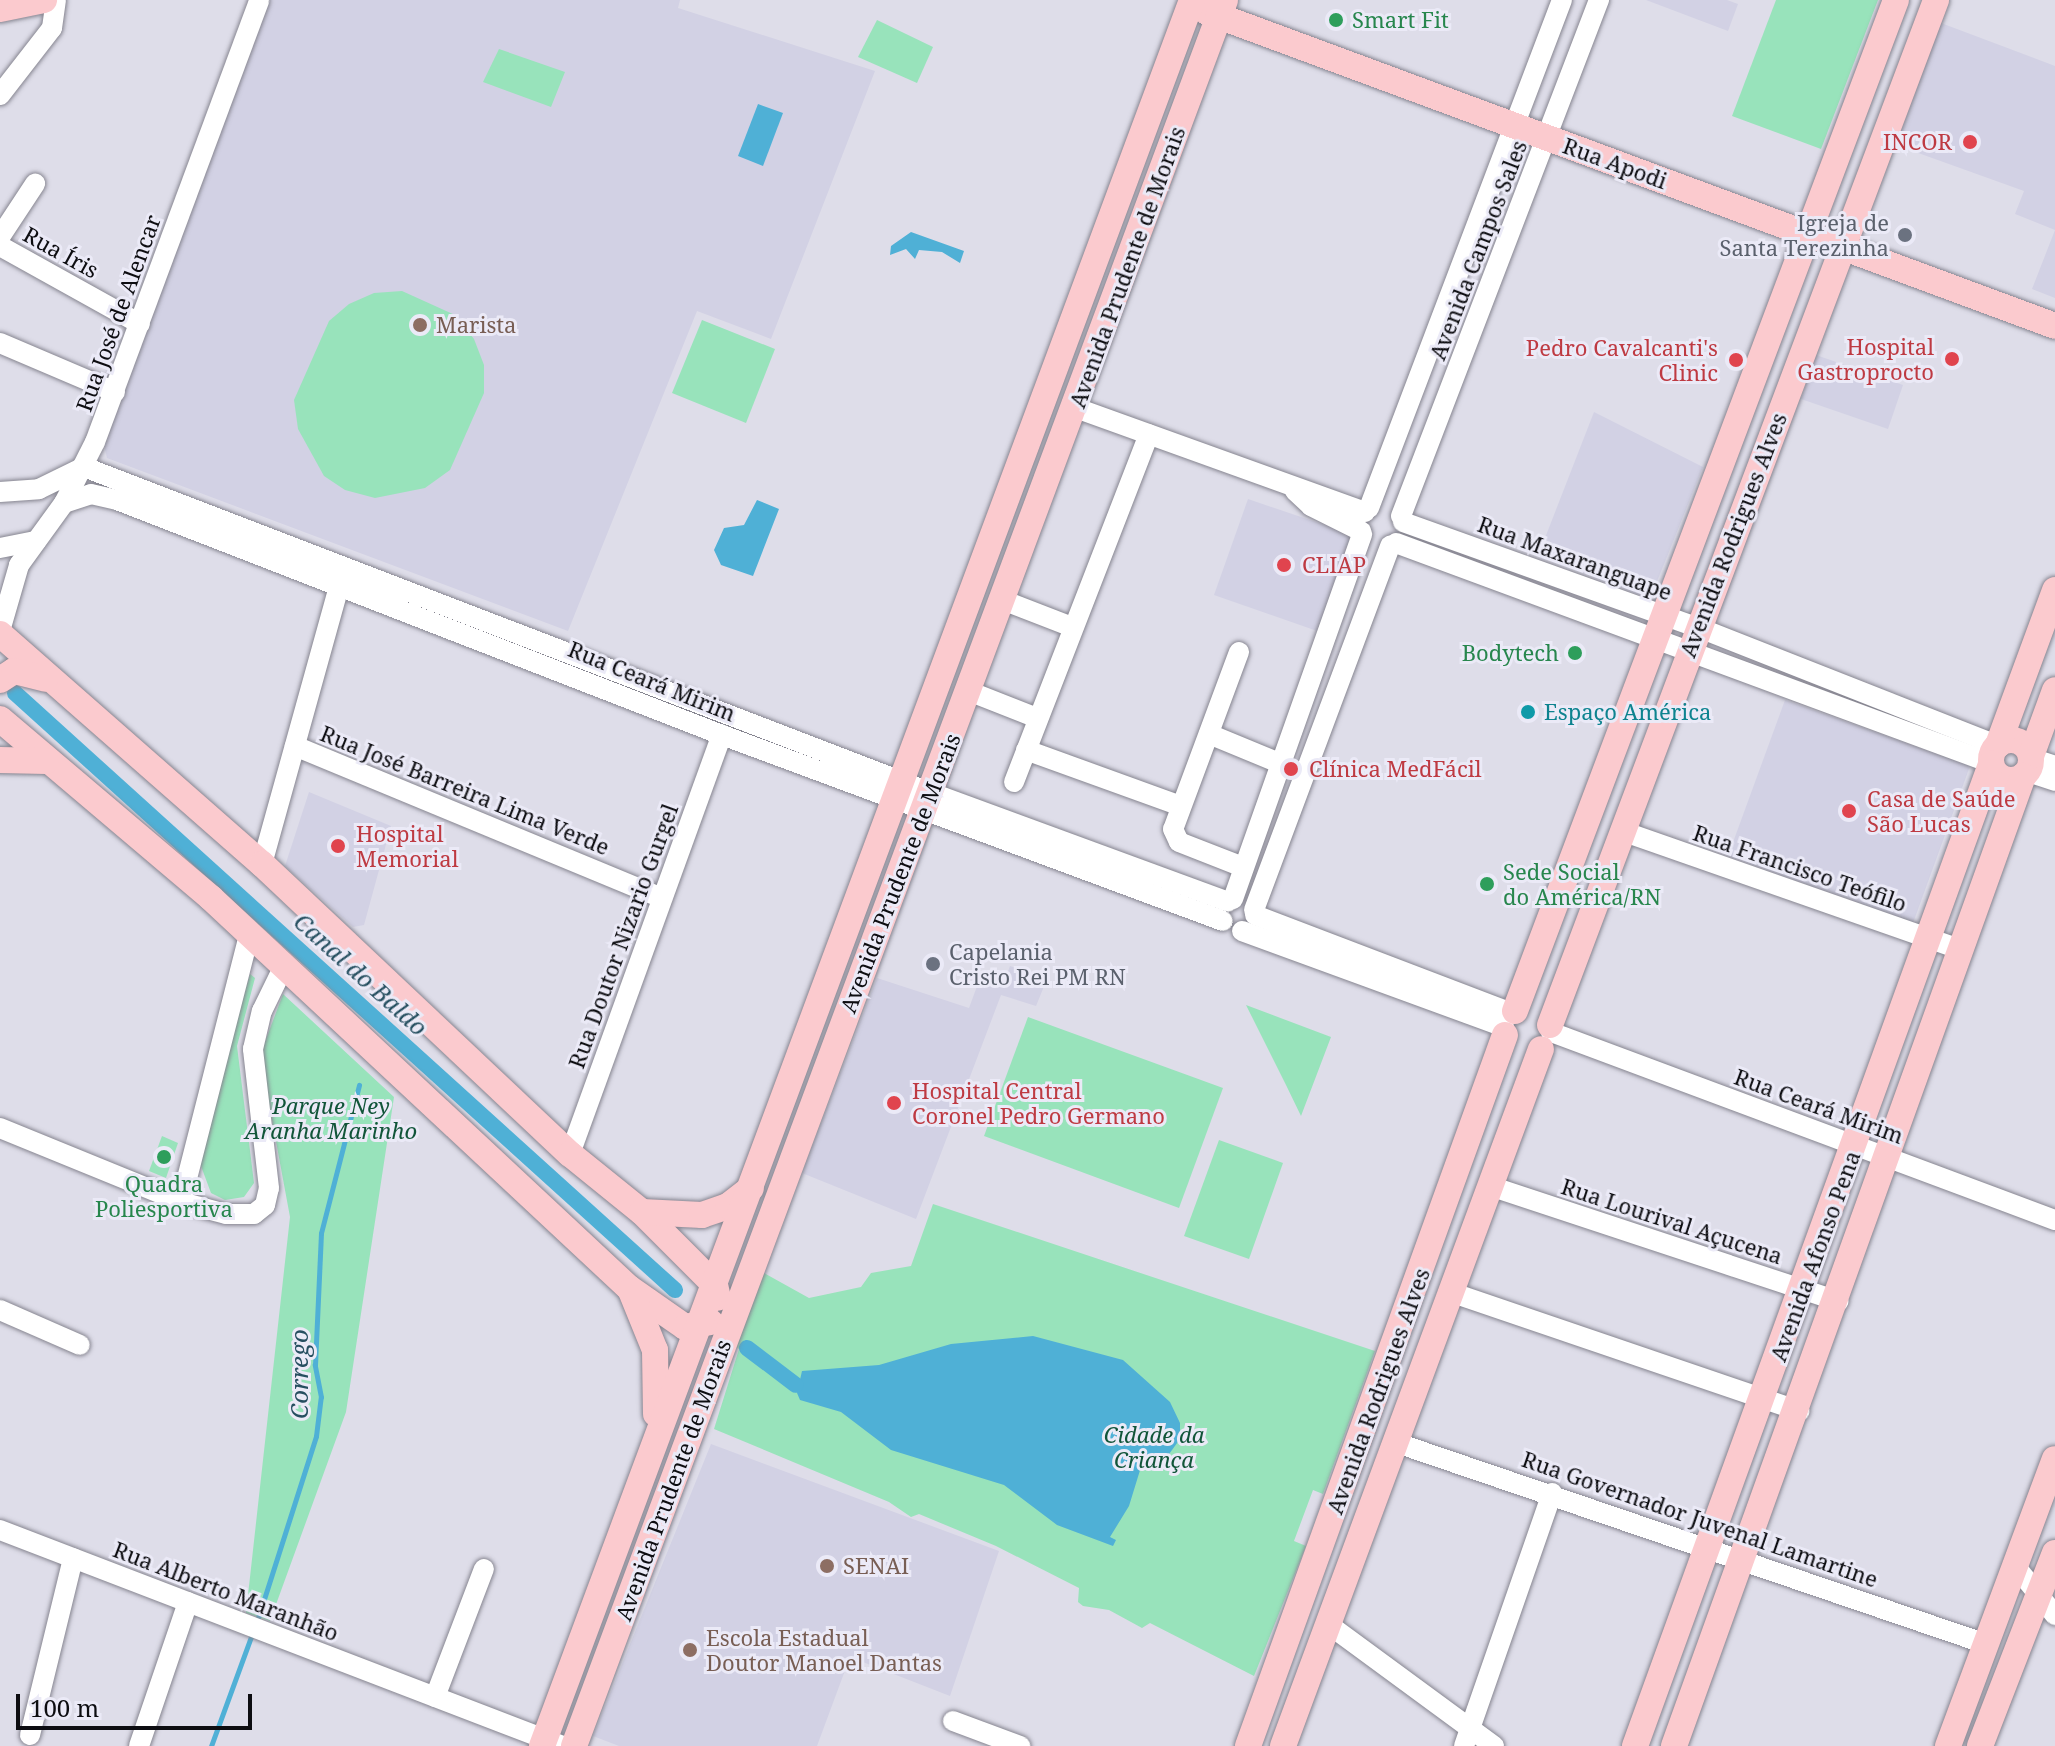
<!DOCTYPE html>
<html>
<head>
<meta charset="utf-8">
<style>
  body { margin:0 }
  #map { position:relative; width:2055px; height:1746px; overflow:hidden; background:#dedde9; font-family:"Noto Serif",serif }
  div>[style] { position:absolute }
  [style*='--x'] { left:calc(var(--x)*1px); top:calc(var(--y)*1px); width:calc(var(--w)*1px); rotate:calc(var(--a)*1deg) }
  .built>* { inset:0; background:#d2d1e4 }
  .green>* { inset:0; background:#98e3bb }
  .water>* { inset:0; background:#4fb0d6 }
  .stream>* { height:5px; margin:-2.5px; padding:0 2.5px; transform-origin:2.5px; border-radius:2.5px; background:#4fb0d6 }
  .canal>* { height:16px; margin:-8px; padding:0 8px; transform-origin:8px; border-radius:8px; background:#4fb0d6 }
  .roads { filter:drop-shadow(0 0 2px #868590) drop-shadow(0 0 2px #868590) }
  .minor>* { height:20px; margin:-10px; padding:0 10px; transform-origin:10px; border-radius:10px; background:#fff }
  .major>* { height:26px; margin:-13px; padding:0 13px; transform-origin:13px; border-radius:13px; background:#fbcace }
  .major>.ring { margin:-13px; padding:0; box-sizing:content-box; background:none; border:26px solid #fbcace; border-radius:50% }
  .dots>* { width:22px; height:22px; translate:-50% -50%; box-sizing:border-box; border:4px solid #ebeaf7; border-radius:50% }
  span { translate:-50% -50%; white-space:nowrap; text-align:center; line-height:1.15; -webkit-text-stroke:6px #ebeaf7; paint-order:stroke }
  .leisure-label { font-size:22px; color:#27864d }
  .left { translate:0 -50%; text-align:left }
  .right { translate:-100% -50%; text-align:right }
  .health-label { font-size:22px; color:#be3a42 }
  .street-label { font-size:22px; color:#0d0d11 }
  .worship-label { font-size:22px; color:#5b616d }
  .education-label { font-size:22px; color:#785e54 }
  .culture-label { font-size:22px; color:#0d838f }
  .park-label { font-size:22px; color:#115539; font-style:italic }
  .water-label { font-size:24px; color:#264f60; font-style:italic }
  .scale { position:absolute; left:16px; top:1694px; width:236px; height:36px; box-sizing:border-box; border:4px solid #0d0d11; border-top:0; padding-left:10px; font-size:24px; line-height:28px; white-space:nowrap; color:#0d0d11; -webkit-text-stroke:6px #ebeaf7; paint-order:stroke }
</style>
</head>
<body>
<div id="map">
  <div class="built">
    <i style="clip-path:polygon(270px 0,680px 0,678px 8px,875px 71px,771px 339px,697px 311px,568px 631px,107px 458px,104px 445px)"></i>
    <i style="clip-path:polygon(1646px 0,1727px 0,1738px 4px,1728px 31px)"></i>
    <i style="clip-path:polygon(1941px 23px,2055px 66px,2055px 298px,2032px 289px,2055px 230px,2015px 214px,2024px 191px,1896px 145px)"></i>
    <i style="clip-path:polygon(1816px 355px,1903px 385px,1888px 429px,1801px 399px)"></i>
    <i style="clip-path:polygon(1594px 412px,1703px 467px,1650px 599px,1538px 556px)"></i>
    <i style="clip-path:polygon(1248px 499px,1354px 535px,1320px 632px,1214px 595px)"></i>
    <i style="clip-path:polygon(1785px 700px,1970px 766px,1913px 923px,1728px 856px)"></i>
    <i style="clip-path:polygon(309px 792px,391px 826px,364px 925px,353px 927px,285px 866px)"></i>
    <i style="clip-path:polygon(1010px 966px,1047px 979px,1036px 1006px,1001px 995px,916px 1219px,802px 1173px,877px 978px,969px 1008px,983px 970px,1006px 977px)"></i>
    <i style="clip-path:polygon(711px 1444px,999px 1551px,950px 1696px,850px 1657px,817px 1746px,619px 1746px,593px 1736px)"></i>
  </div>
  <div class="green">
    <i style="clip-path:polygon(1776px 0,1878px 0,1821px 149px,1732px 116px)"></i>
    <i style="clip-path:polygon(877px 20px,933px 47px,917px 83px,858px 57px)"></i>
    <i style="clip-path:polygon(499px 49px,565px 72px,551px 107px,483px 82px)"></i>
    <i style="clip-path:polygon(402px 291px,455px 315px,474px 339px,484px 365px,484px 393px,450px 470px,425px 488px,375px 498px,345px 490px,324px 476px,298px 429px,294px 400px,329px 321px,349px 304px,374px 293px)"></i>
    <i style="clip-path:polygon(702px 320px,775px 349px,746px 423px,672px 393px)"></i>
    <i style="clip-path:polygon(250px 974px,255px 978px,237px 1046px,254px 1183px,244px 1197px,225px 1200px,211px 1193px,198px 1158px)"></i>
    <i style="clip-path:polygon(283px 994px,394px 1097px,346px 1412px,270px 1621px,246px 1613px,290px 1217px,260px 1055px)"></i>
    <i style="clip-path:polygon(1246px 1005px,1331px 1037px,1301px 1116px,1286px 1085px)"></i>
    <i style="clip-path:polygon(1028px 1017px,1223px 1088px,1179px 1208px,984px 1136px)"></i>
    <i style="clip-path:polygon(162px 1136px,178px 1143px,166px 1178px,149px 1171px)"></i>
    <i style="clip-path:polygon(1219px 1140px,1283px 1163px,1249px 1259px,1184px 1236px)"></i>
    <i style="clip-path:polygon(933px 1204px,1375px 1351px,1323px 1494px,1313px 1490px,1294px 1541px,1306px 1546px,1254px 1676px,1150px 1623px,1142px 1628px,1109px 1610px,1083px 1606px,1078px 1602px,1079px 1588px,996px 1546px,919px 1514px,911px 1517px,889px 1502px,714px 1429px,739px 1349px,732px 1345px,764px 1273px,809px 1298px,861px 1287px,871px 1273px,911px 1266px)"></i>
  </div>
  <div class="water">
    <i style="clip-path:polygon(758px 104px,783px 113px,763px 166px,738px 156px)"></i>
    <i style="clip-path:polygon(911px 232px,964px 251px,960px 263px,942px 252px,919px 250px,915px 259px,906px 249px,890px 255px,891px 246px)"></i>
    <i style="clip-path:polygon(757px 500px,779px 509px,753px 576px,721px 565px,714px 550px,724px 528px,744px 525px)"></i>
    <i style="clip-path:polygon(1033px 1336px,1123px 1360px,1170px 1402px,1180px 1423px,1180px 1439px,1164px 1461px,1141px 1467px,1129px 1506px,1110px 1537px,1116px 1540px,1113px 1546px,1057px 1525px,1004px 1485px,891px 1450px,841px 1412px,800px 1400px,797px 1393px,802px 1371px,879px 1365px,951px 1344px)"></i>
  </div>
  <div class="stream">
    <i style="--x:257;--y:1621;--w:194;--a:-72.3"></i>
    <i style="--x:316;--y:1436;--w:39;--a:-83"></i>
    <i style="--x:321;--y:1397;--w:33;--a:-101"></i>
    <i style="--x:315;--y:1365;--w:132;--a:-87.4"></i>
    <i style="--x:321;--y:1233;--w:153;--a:-75.6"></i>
    <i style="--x:211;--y:1746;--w:122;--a:-69.9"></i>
  </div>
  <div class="canal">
    <i style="--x:15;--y:693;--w:890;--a:42.13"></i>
    <i style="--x:747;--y:1348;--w:61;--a:37.1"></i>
  </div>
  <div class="roads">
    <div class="minor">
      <i style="--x:0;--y:95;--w:85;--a:-52.2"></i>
      <i style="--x:52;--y:28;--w:28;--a:-82"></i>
      <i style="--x:0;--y:237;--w:64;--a:-56.6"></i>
      <i style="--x:0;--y:246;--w:160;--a:29.1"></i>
      <i style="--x:0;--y:343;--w:125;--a:23.1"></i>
      <i style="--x:1076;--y:408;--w:307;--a:19.8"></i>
      <i style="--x:84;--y:467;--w:909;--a:21.03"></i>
      <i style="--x:932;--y:793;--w:315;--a:20.2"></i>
      <i style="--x:1295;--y:491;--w:22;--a:43"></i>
      <i style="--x:1311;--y:506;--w:56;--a:26.6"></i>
      <i style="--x:0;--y:492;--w:39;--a:-4"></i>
      <i style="--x:39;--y:489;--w:50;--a:-26.1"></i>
      <i style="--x:64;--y:503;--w:28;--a:-18"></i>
      <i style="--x:91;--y:494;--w:27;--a:13"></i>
      <i style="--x:117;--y:500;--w:649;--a:21.23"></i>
      <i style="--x:722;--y:735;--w:534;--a:20.37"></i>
      <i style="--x:1369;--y:508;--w:543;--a:-69.2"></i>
      <i style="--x:1401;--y:516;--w:553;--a:-69.01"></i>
      <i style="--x:1403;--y:522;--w:312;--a:19.7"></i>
      <i style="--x:1697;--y:627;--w:322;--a:21.5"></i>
      <i style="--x:1396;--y:543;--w:634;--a:20.29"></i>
      <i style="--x:0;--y:548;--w:37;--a:-11"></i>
      <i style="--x:1005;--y:601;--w:72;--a:21.2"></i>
      <i style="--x:0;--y:631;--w:69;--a:-73.9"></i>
      <i style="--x:19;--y:565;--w:77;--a:-54"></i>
      <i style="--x:64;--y:503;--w:68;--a:-63.1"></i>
      <i style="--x:95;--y:442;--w:471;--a:-69.6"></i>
      <i style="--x:1239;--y:652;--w:189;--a:110.4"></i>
      <i style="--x:1173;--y:829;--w:14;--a:65"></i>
      <i style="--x:1179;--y:842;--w:69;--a:21.3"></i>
      <i style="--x:971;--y:692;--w:71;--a:21.5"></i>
      <i style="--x:1209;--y:734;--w:74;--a:22.4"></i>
      <i style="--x:295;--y:746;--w:395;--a:22.5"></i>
      <i style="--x:1026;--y:750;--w:165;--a:19.9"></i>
      <i style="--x:2031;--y:758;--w:25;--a:18"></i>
      <i style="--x:2028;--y:772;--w:28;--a:18"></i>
      <i style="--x:1014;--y:782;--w:373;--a:-68.8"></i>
      <i style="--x:1625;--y:832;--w:354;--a:19.3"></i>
      <i style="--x:262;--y:864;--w:304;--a:-74.5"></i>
      <i style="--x:1233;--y:899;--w:387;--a:-70.5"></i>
      <i style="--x:1254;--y:910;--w:389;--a:-69.5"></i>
      <i style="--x:1255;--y:915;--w:275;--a:20.9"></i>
      <i style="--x:1242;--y:931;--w:279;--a:20.1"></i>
      <i style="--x:1551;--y:1032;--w:538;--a:20.46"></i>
      <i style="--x:0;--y:1128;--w:196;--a:22.2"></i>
      <i style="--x:181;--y:1202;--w:47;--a:14.9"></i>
      <i style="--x:226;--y:1214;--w:28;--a:0"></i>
      <i style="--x:254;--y:1214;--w:14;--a:-39"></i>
      <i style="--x:265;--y:1205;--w:17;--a:-77"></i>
      <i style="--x:269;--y:1188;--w:140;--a:-96.6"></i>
      <i style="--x:253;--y:1049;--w:39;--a:-77"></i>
      <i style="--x:262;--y:1011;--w:48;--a:-64"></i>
      <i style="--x:570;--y:1154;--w:446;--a:-70.1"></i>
      <i style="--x:1490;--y:1186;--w:367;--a:18.3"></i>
      <i style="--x:181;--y:1202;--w:276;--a:-75.7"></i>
      <i style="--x:1453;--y:1293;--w:366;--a:18.8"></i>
      <i style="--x:0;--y:1310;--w:87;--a:23.6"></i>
      <i style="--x:1397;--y:1443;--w:622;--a:18.84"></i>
      <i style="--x:0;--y:1530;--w:603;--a:20.99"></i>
      <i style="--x:2016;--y:1567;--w:62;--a:50.9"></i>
      <i style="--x:1328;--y:1624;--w:206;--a:36.3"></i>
      <i style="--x:435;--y:1697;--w:137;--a:-69.1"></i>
      <i style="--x:953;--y:1721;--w:72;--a:20.5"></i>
      <i style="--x:30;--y:1735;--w:182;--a:-76.3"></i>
      <i style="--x:139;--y:1746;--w:152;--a:-71.2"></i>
      <i style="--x:1464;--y:1746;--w:268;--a:-70.8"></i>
    </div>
    <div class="major">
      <i style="--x:0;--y:9;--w:45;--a:-11.6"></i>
      <i style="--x:1205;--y:11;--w:906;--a:20.33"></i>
      <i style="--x:0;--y:634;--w:349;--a:41.3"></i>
      <i style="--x:262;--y:864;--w:423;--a:43.3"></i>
      <i style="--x:570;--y:1154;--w:92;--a:38.9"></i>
      <i style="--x:642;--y:1212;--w:103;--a:45"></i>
      <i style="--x:715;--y:1285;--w:13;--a:77"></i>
      <i style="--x:0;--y:680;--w:17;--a:-33"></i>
      <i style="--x:14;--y:671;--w:32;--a:14"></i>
      <i style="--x:0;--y:719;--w:277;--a:40.3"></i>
      <i style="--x:211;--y:898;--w:572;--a:43.02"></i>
      <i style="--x:629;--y:1288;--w:68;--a:34.9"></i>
      <i style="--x:685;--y:1327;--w:26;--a:-11"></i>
      <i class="ring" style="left:1991px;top:740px;width:14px;height:14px"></i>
      <i style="--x:1998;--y:745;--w:165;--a:-69.8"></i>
      <i style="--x:2031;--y:756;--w:70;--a:-70"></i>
      <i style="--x:0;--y:760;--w:46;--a:1.2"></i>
      <i style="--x:1515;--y:1011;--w:1080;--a:-69.35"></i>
      <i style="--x:1550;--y:1025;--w:1095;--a:-69.36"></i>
      <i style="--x:642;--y:1212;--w:60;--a:2.9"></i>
      <i style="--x:702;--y:1215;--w:28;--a:-19"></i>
      <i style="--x:728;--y:1206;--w:29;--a:-38"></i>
      <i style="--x:631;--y:1291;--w:64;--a:67.9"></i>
      <i style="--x:655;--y:1350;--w:64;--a:89.1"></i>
      <i style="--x:542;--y:1746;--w:1863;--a:-69.58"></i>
      <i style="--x:574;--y:1746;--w:1863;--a:-69.55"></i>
      <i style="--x:1248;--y:1746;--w:756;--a:-70.13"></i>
      <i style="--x:1283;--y:1746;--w:743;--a:-69.69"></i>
      <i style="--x:1635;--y:1746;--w:1045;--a:-70.07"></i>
      <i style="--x:1674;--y:1746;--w:1031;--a:-70.21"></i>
      <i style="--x:1948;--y:1746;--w:306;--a:-69.6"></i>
      <i style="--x:1980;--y:1746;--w:207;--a:-68.8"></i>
    </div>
  </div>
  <div class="dots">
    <i style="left:1336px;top:20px;background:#2e9e5b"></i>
    <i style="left:1970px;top:142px;background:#e0444e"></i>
    <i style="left:1905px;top:235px;background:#6b7280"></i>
    <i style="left:420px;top:325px;background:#8d6e63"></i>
    <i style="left:1952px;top:359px;background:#e0444e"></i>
    <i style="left:1736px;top:360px;background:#e0444e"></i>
    <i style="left:1284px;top:565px;background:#e0444e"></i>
    <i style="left:1575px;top:653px;background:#2e9e5b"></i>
    <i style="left:1528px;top:712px;background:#0f9aa8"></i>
    <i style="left:1291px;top:769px;background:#e0444e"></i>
    <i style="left:1849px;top:811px;background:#e0444e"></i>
    <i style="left:338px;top:846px;background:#e0444e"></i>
    <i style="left:1487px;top:884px;background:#2e9e5b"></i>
    <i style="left:933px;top:964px;background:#6b7280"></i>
    <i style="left:894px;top:1103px;background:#e0444e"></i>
    <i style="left:164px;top:1157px;background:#2e9e5b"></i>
    <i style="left:827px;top:1566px;background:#8d6e63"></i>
    <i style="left:690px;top:1650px;background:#8d6e63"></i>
  </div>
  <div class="leisure-label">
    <span class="left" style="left:1352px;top:20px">Smart Fit</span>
    <span class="right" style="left:1559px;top:653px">Bodytech</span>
    <span class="left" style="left:1503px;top:884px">Sede Social<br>do América/RN</span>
    <span style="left:164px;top:1196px">Quadra<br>Poliesportiva</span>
  </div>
  <div class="health-label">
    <span class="right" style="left:1952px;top:142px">INCOR</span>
    <span class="right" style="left:1934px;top:359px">Hospital<br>Gastroprocto</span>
    <span class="right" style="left:1718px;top:360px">Pedro Cavalcanti's<br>Clinic</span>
    <span class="left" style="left:1302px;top:565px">CLIAP</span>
    <span class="left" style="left:1309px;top:769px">Clínica MedFácil</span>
    <span class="left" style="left:1867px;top:811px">Casa de Saúde<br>São Lucas</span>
    <span class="left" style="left:356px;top:846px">Hospital<br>Memorial</span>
    <span class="left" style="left:912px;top:1103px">Hospital Central<br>Coronel Pedro Germano</span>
  </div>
  <div class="street-label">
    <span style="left:1615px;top:163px;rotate:20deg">Rua Apodi</span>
    <span style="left:1478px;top:250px;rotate:-69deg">Avenida Campos Sales</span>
    <span style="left:61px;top:252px;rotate:29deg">Rua Íris</span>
    <span style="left:1127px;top:267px;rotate:-70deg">Avenida Prudente de Morais</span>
    <span style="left:118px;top:313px;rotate:-70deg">Rua José de Alencar</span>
    <span style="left:1733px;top:535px;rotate:-69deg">Avenida Rodrigues Alves</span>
    <span style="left:1575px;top:558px;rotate:20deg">Rua Maxaranguape</span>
    <span style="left:652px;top:681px;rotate:22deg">Rua Ceará Mirim</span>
    <span style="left:465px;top:790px;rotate:22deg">Rua José Barreira Lima Verde</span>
    <span style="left:1800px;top:868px;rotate:19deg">Rua Francisco Teófilo</span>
    <span style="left:900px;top:873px;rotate:-69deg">Avenida Prudente de Morais</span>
    <span style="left:623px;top:936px;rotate:-70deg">Rua Doutor Nizario Gurgel</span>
    <span style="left:1819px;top:1106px;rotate:20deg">Rua Ceará Mirim</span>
    <span style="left:1672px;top:1221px;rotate:18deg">Rua Lourival Açucena</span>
    <span style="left:1815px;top:1256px;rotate:-70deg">Avenida Afonso Pena</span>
    <span style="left:1378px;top:1391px;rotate:-70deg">Avenida Rodrigues Alves</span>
    <span style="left:673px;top:1480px;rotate:-70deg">Avenida Prudente de Morais</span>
    <span style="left:1700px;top:1519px;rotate:19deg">Rua Governador Juvenal Lamartine</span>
    <span style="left:226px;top:1591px;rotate:21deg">Rua Alberto Maranhão</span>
  </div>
  <div class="worship-label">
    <span class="right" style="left:1889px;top:235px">Igreja de<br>Santa Terezinha</span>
    <span class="left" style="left:949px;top:964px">Capelania<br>Cristo Rei PM RN</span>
  </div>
  <div class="education-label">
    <span class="left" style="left:436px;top:325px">Marista</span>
    <span class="left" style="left:843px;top:1566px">SENAI</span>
    <span class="left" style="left:706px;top:1650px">Escola Estadual<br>Doutor Manoel Dantas</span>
  </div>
  <div class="culture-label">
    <span class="left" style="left:1544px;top:712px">Espaço América</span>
  </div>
  <div class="park-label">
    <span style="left:331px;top:1118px">Parque Ney<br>Aranha Marinho</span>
    <span style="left:1154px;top:1447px">Cidade da<br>Criança</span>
  </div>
  <div class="water-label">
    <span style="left:361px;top:974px;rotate:42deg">Canal do Baldo</span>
    <span style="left:299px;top:1374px;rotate:-90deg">Corrego</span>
  </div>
  <div class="scale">100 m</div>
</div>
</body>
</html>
